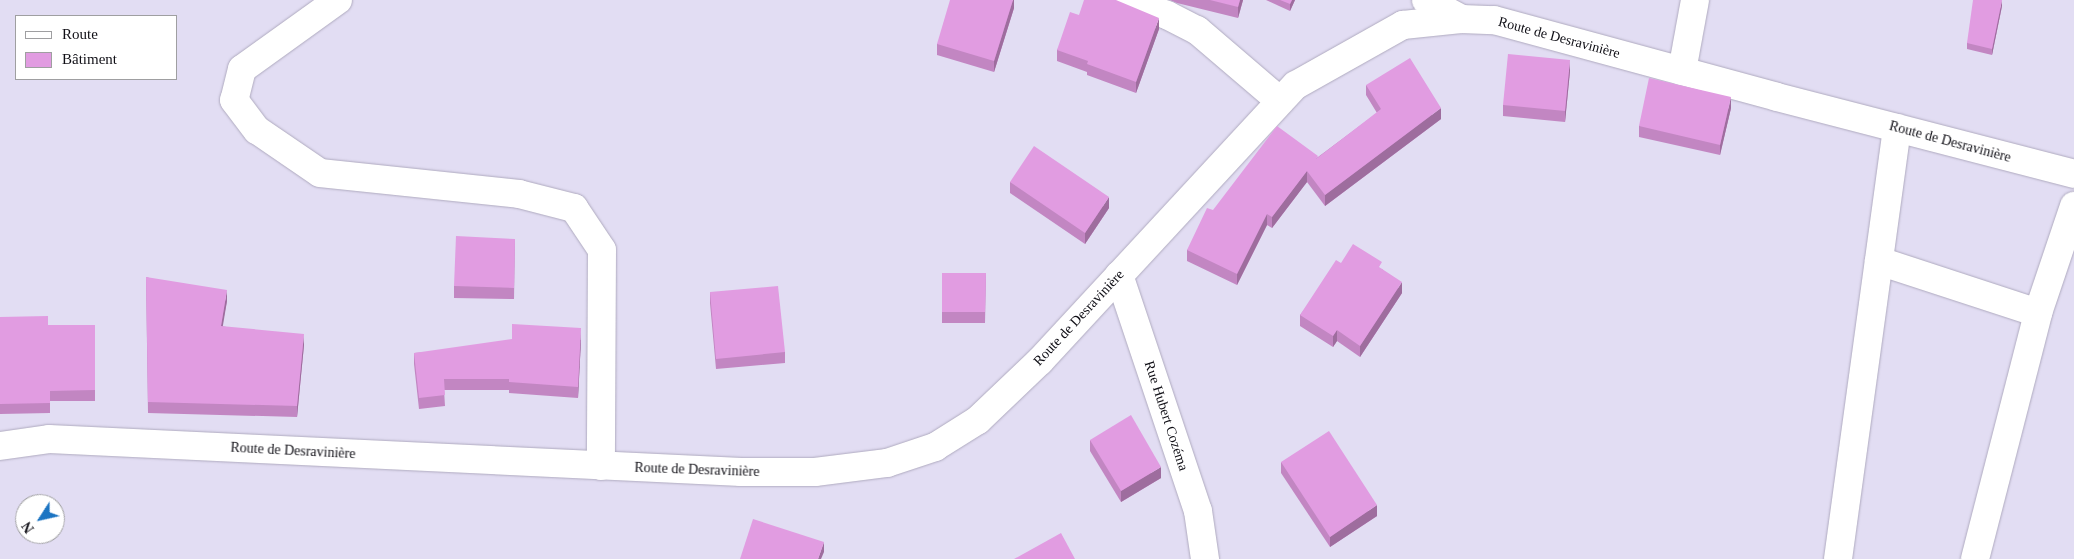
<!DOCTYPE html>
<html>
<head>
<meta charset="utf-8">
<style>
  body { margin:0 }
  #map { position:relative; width:2074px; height:559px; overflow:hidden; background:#e2ddf3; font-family:Georgia,serif }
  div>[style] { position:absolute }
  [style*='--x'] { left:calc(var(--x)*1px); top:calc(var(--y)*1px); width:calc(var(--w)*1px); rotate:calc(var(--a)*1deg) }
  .roads { filter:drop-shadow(0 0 1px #afaabf) drop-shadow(0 0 1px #afaabf) }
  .street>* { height:28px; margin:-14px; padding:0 14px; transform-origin:14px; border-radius:14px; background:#fff }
  .secondary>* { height:28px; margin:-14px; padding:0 14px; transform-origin:14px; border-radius:14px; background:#fff }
  .wall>* { inset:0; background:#c286c2 }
  .shaded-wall>* { inset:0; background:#9e6d9e }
  .building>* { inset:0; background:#e19ce1 }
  span { translate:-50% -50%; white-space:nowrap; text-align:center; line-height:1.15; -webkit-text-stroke:4px #fff; paint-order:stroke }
  .street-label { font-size:14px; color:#0f0e15 }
  .legend { position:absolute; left:15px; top:15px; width:162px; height:65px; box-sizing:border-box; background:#fff; border:1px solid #9f9fa1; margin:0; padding:6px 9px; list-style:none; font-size:15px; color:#0f0e15 }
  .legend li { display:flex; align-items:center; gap:10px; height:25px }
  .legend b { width:25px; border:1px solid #9f9fa1 }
  .north { position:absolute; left:15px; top:494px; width:50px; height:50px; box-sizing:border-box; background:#fff; border:1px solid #9f9fa1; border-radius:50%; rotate:235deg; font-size:14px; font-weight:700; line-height:20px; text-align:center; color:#0f0e15 }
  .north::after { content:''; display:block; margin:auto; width:18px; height:22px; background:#1b74c2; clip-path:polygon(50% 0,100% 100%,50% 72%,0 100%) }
</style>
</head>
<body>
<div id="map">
  <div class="roads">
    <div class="street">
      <i style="--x:338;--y:0;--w:118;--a:144.3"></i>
      <i style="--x:242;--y:69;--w:32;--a:104"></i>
      <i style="--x:234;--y:100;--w:38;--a:53"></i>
      <i style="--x:257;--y:130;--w:76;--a:34.3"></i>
      <i style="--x:320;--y:173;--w:200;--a:6"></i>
      <i style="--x:519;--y:194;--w:57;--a:14.3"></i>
      <i style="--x:574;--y:208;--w:50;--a:56.3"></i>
      <i style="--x:602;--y:250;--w:216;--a:90.3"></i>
      <i style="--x:1127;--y:0;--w:43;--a:20.6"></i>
      <i style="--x:1167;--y:15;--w:34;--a:27"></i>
      <i style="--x:1197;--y:30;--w:109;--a:40.5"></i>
      <i style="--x:1426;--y:0;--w:40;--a:28"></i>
      <i style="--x:1682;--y:71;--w:72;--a:-79.6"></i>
      <i style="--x:1879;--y:261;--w:167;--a:18.1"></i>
      <i style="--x:1119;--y:275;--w:249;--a:71.5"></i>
      <i style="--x:1198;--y:511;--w:49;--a:81.7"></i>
      <i style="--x:1838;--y:559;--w:435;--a:-82.2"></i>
      <i style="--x:1975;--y:559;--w:254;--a:-75.6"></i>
      <i style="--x:2038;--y:313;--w:113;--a:-71.4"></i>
    </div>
    <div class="secondary">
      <i style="--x:0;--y:446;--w:49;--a:-8.1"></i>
      <i style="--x:49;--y:439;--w:693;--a:2.73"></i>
      <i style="--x:741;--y:472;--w:74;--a:0"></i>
      <i style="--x:815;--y:472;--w:73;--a:-7.1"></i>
      <i style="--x:887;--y:463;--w:51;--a:-18.4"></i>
      <i style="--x:935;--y:447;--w:51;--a:-32.1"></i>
      <i style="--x:978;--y:420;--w:86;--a:-43.6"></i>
      <i style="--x:1040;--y:361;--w:376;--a:-47.2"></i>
      <i style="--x:1296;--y:85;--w:123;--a:-29.3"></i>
      <i style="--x:1403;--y:25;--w:58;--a:-5.9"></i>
      <i style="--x:1461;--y:19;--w:33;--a:2"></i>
      <i style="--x:1494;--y:20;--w:293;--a:15.2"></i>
      <i style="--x:1777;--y:97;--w:307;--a:14.5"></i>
    </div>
  </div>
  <div class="wall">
    <i style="clip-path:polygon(1014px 0,1014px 8px,994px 72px,937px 55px,937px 44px)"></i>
    <i style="clip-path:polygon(1170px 0,1243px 0,1238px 18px,1177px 3px)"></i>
    <i style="clip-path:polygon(1266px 0,1295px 0,1290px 11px)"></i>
    <i style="clip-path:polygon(2002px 6px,1992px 55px,1967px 49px,1967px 43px)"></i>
    <i style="clip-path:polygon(1079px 15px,1159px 29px,1136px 93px,1087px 75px,1087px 72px,1057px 61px,1057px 50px)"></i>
    <i style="clip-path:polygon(1570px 71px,1565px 122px,1503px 116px,1503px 105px)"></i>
    <i style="clip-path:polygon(1366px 85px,1441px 119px,1325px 206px,1307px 182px,1272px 228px,1267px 225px,1237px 285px,1187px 261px,1187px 250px,1318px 157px,1377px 113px,1366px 95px)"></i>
    <i style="clip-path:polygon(1731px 108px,1720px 155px,1639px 137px,1639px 126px)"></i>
    <i style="clip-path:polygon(1010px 182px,1109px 208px,1085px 244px,1010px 193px)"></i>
    <i style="clip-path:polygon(515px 239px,514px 299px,454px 298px,454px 286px)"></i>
    <i style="clip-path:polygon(1341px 263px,1382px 269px,1402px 293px,1360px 357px,1337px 341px,1333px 347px,1300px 326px,1300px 315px)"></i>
    <i style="clip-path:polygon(942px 273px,986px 273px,985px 323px,942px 323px)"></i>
    <i style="clip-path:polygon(146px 277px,227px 301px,222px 326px,304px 345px,297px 417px,148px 413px)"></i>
    <i style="clip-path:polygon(710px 292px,785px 352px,785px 363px,716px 369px,710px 303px)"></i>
    <i style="clip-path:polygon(0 317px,48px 325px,95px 325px,95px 401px,50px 401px,50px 413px,0 414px)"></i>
    <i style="clip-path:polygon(581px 340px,578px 398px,509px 393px,509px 390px,444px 390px,445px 406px,419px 409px,414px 364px,414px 353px)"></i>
    <i style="clip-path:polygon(1090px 440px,1161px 478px,1121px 502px,1090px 451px)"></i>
    <i style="clip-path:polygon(1281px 462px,1377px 516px,1330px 547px,1281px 473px)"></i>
  </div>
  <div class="shaded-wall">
    <i style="clip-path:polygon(1013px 0,1014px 0,1014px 8px,994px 72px,994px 61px)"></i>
    <i style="clip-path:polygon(1240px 0,1243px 0,1238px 18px,1238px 7px)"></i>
    <i style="clip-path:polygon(1292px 0,1295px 0,1290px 11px,1290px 4px)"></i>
    <i style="clip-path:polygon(2002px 0,2002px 6px,1992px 55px,1992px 49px)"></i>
    <i style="clip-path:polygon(1159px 18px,1159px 29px,1136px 93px,1136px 82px)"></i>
    <i style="clip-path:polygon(1570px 60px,1570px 71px,1565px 122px,1565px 111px)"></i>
    <i style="clip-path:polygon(1731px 97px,1731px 108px,1720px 155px,1720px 145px)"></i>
    <i style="clip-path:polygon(1441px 108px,1441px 119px,1325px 206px,1325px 195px)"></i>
    <i style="clip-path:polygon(1307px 171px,1307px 182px,1272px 228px,1272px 217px)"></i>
    <i style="clip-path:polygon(1109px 197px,1109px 208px,1085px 244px,1085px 233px)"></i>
    <i style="clip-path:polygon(1267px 214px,1267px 225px,1237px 285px,1237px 274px)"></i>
    <i style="clip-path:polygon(1402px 282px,1402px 293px,1360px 357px,1360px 346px)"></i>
    <i style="clip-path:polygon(227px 290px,227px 301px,221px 337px,221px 326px)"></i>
    <i style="clip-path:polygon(581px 328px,581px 340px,578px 398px,578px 387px)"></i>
    <i style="clip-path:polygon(1337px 330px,1337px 341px,1333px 347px,1333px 336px)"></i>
    <i style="clip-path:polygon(304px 334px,304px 345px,297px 417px,297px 406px)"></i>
    <i style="clip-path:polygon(1161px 467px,1161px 478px,1121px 502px,1121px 491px)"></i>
    <i style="clip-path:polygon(1377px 505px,1377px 516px,1330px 547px,1330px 537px)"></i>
    <i style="clip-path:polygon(824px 542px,824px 552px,821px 559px,818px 559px)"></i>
  </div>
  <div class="building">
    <i style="clip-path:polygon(950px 0,1013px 0,994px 61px,937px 44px)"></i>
    <i style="clip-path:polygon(1084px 0,1116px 0,1159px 18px,1136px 82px,1087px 64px,1088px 61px,1057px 50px,1070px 12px,1079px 15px)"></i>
    <i style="clip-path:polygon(1210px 0,1240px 0,1238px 7px)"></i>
    <i style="clip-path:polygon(1280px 0,1292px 0,1290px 4px)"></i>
    <i style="clip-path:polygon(1973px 0,2002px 0,1992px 49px,1967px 43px)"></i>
    <i style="clip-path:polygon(1508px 54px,1570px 60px,1565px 111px,1503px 105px)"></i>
    <i style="clip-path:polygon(1410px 58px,1441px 108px,1325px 195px,1307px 171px,1272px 217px,1267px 214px,1237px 274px,1187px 250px,1207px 208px,1213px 210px,1277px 126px,1318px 156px,1316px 159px,1381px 109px,1366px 85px)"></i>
    <i style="clip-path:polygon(1649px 78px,1731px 97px,1720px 145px,1639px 126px)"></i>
    <i style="clip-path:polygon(1034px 146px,1109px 197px,1085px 233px,1010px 182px)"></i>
    <i style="clip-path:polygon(456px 236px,515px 239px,514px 288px,454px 286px)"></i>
    <i style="clip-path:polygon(1353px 244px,1382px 262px,1379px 267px,1402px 282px,1360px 346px,1337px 330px,1333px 336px,1300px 315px,1336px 260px,1341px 263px)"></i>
    <i style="clip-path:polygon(942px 273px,986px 273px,985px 312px,942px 312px)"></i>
    <i style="clip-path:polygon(146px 277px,227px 290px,221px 326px,304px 334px,297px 406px,148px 402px)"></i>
    <i style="clip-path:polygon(778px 286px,785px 352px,716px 359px,710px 292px)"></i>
    <i style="clip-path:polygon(48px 316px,48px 325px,95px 325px,95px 390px,50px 391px,50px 403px,0 404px,0 317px)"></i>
    <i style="clip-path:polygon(512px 324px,581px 328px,578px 387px,509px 382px,509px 379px,444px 379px,445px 395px,419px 398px,414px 353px,512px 339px)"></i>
    <i style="clip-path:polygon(1131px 415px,1161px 467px,1121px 491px,1090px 440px)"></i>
    <i style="clip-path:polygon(1329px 431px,1377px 505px,1330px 537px,1281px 462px)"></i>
    <i style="clip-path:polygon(753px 519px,824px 542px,818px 559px,740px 559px)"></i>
    <i style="clip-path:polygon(1061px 533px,1075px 559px,1014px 559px)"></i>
  </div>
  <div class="street-label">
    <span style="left:1559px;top:38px;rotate:15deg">Route de Desravinière</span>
    <span style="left:1950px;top:142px;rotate:15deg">Route de Desravinière</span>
    <span style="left:1079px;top:318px;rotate:-47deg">Route de Desravinière</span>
    <span style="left:1166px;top:416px;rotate:72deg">Rue Hubert Cozéma</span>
    <span style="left:293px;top:451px;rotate:3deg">Route de Desravinière</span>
    <span style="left:697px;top:470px;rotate:2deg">Route de Desravinière</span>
  </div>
  <ul class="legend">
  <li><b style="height:6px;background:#fff"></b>Route</li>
  <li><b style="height:14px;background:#e19ce1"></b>Bâtiment</li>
  </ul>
  <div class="north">N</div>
</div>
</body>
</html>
